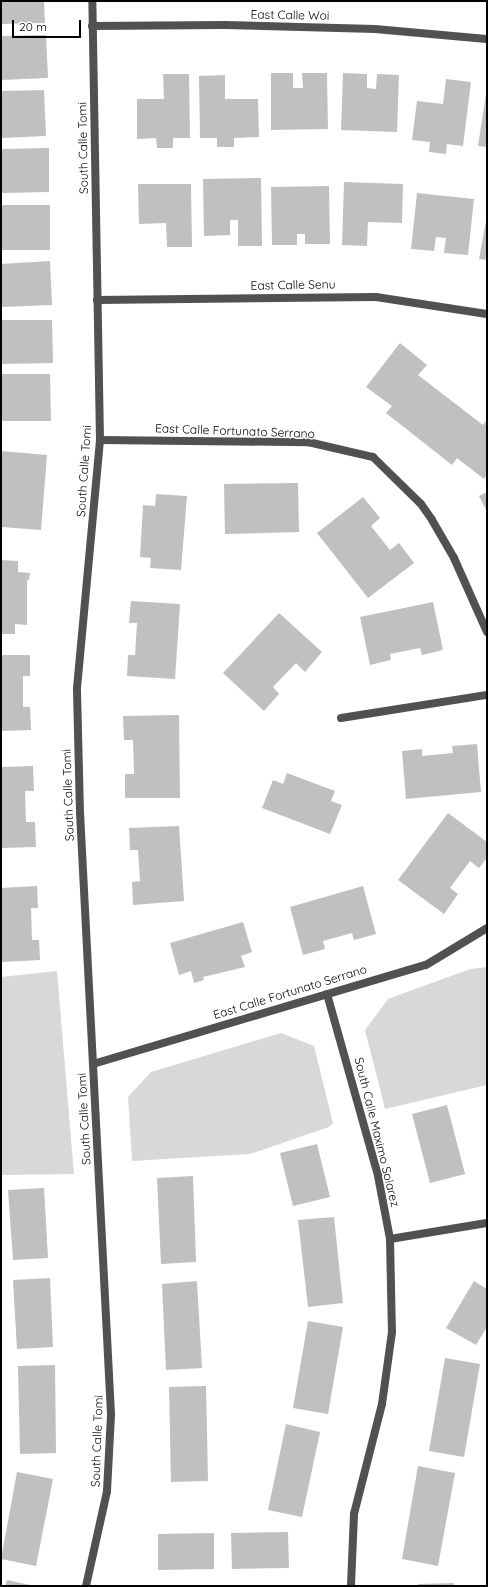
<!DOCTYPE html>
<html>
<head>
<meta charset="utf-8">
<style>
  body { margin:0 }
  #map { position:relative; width:488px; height:1587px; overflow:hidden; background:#fff; font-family:Quicksand,sans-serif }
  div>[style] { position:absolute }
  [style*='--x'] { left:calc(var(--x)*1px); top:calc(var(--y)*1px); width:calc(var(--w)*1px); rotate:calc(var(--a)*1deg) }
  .green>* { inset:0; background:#d8d8d8 }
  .building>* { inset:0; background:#c0c0c0 }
  .minor>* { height:8px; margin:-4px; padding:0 4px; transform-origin:4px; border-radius:4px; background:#515151 }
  span { translate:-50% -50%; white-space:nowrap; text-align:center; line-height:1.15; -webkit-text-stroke:3px #fff; paint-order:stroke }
  .street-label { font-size:12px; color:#000 }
  .frame { position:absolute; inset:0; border:2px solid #000; pointer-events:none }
  .scale { position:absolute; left:12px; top:20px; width:69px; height:18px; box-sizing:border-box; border:2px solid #000; border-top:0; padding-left:5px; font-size:12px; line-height:14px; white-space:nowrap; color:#000; -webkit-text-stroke:3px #fff; paint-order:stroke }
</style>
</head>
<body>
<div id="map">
  <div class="green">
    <i style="clip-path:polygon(487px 967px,487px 1085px,385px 1109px,365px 1030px,388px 999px,470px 969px)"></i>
    <i style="clip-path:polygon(57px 971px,74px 1174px,1px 1175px,1px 977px)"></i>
    <i style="clip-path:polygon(281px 1033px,314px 1046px,333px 1123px,329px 1127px,250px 1154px,132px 1161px,128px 1097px,151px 1072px)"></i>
  </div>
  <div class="building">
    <i style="clip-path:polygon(1px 1px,44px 1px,45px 23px,1px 24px)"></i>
    <i style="clip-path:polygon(46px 35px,48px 78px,1px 80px,1px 36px)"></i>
    <i style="clip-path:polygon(271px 73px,293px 73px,293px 88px,303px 88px,302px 73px,327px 73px,328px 129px,271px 130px)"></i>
    <i style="clip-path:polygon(343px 73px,367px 74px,367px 88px,376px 89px,377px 74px,399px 75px,397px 132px,341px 130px)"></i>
    <i style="clip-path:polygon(163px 74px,189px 74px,190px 138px,173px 138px,173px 148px,157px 148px,156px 138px,137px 139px,137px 99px,164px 99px)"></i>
    <i style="clip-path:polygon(225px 75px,225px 99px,258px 99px,259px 137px,234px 138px,234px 147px,217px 147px,217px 138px,200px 138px,199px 76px)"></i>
    <i style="clip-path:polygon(446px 79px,471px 82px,463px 146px,447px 144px,446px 154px,429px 152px,430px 142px,412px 140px,417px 101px,443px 104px)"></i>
    <i style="clip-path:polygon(44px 90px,46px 136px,1px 138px,1px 91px)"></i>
    <i style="clip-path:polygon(486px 94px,487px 94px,487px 147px,478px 146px)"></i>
    <i style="clip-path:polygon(49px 148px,49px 192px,1px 193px,1px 149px)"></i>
    <i style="clip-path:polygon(261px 178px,262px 246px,238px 246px,238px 220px,230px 220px,230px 235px,204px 236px,203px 179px)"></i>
    <i style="clip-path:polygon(344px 182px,403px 184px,402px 223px,368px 222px,367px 246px,342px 245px)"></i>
    <i style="clip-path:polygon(138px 184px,191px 184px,192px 247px,167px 247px,166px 223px,139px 224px)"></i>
    <i style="clip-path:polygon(329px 186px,330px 244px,305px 244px,305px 234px,297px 234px,297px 245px,272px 245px,271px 187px)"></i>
    <i style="clip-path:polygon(417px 193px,474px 199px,468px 255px,444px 253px,446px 238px,436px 237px,434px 251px,411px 249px)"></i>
    <i style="clip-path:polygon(1px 205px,50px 205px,50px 250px,1px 250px)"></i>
    <i style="clip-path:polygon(486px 221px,487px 221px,487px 260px,479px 259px)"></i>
    <i style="clip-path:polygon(50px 261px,52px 305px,1px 307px,1px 264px)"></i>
    <i style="clip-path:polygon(1px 320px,52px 320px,53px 363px,1px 364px)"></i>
    <i style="clip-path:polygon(400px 343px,427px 365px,418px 375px,483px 425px,487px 419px,487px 475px,484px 479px,457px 458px,452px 465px,386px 413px,392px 406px,366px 387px)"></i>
    <i style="clip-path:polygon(1px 374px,50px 374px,51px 421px,1px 421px)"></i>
    <i style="clip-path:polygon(1px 451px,47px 455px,41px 530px,1px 527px)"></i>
    <i style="clip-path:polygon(298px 483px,299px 532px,225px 534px,224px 484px)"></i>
    <i style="clip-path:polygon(487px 492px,487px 512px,479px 496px)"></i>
    <i style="clip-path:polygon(156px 494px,187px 496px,181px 570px,150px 568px,151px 558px,140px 557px,143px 505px,155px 506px)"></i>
    <i style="clip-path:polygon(363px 497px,380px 518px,371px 526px,390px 550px,399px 543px,414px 563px,368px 598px,317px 533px)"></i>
    <i style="clip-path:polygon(1px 560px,18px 561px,18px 572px,30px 573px,29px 580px,27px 580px,27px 625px,15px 624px,15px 634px,1px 634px)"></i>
    <i style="clip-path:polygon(131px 601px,180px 604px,175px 679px,127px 676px,128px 655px,135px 655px,137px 623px,129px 623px)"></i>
    <i style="clip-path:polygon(433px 602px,443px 650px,422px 655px,420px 648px,390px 654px,391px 660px,370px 665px,360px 617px)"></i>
    <i style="clip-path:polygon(279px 613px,322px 652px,305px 672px,296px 663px,273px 687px,279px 694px,264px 711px,223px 673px)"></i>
    <i style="clip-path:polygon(1px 655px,30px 655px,30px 676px,23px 676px,23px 707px,30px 707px,31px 730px,1px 731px)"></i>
    <i style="clip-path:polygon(179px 715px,180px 798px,125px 798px,125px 774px,134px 774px,133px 740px,124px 740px,123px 716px)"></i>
    <i style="clip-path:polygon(477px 744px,481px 792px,406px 799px,402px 751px,422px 749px,422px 756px,453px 753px,452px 746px)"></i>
    <i style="clip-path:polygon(33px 766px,34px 791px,25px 791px,26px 822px,35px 822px,36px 847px,1px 848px,1px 767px)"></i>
    <i style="clip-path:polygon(287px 773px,335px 791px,331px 801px,342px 805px,330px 834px,262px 808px,273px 780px,283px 784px)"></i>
    <i style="clip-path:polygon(448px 813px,487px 842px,487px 858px,479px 868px,470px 861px,450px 888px,458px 894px,444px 914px,398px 880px)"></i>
    <i style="clip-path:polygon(179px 826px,184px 901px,133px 905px,132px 882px,140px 881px,138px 850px,130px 850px,129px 828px)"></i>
    <i style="clip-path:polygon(37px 886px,38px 908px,31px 908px,32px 940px,39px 940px,40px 960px,1px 962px,1px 888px)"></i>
    <i style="clip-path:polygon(363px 886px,376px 934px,354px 940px,352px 933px,323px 941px,325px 949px,303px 955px,290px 907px)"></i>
    <i style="clip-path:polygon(243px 922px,252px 952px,241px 956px,245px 967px,203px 977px,204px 980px,194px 983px,191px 971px,179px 975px,170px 943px)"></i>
    <i style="clip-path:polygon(447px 1105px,465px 1174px,430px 1183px,412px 1114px)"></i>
    <i style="clip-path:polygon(317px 1144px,330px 1197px,293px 1206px,280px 1153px)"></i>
    <i style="clip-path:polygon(193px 1176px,196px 1262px,161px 1264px,157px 1178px)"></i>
    <i style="clip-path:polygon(44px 1188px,48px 1258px,13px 1260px,8px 1190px)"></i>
    <i style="clip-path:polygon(334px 1217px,343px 1303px,308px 1307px,298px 1220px)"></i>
    <i style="clip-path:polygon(50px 1278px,53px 1347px,17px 1349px,13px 1280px)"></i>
    <i style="clip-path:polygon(197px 1281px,202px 1368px,166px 1370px,162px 1284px)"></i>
    <i style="clip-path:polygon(474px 1281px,487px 1289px,487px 1327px,476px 1345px,446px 1328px)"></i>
    <i style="clip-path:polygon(308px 1321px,343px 1327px,328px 1414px,293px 1408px)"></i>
    <i style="clip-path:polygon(445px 1358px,480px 1364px,464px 1457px,429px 1451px)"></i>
    <i style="clip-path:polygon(55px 1365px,56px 1453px,20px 1454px,18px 1366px)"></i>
    <i style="clip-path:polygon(206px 1386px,208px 1481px,171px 1482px,169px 1387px)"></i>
    <i style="clip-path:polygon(286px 1424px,320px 1432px,302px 1517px,268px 1510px)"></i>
    <i style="clip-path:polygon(418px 1466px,455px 1473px,438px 1566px,402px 1559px)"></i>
    <i style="clip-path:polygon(17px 1472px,53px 1479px,36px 1566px,1px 1559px)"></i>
    <i style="clip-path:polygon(288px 1532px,289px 1568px,232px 1569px,231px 1533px)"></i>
    <i style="clip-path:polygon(214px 1533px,214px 1569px,158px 1570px,158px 1534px)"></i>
    <i style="clip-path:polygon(7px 1580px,30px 1585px,30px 1586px,5px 1586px)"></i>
    <i style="clip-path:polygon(454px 1583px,454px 1586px,418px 1586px,418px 1584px)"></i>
  </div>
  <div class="minor">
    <i style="--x:92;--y:26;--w:133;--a:-0.4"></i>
    <i style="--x:225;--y:25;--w:150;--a:1.5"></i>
    <i style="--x:375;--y:29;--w:112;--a:5.1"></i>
    <i style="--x:97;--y:300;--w:279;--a:-0.6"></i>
    <i style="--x:376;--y:297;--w:112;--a:8.7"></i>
    <i style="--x:100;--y:440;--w:208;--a:0.6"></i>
    <i style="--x:308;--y:442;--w:67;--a:13"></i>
    <i style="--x:373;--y:457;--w:67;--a:44.4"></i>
    <i style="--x:421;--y:504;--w:19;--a:55"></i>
    <i style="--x:432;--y:520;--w:44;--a:59.9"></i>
    <i style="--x:454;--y:558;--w:81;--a:66"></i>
    <i style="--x:341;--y:718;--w:148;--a:-9"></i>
    <i style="--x:327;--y:994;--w:189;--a:74.3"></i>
    <i style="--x:378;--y:1176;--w:64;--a:79.2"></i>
    <i style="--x:390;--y:1239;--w:93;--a:88.8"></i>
    <i style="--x:392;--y:1332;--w:73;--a:97.9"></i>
    <i style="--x:382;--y:1404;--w:114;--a:104.3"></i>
    <i style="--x:354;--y:1514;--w:72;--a:92.4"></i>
    <i style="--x:93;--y:1064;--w:347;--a:-16.6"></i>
    <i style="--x:426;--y:965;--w:71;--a:-31.2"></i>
    <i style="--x:390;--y:1239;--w:98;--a:-9.4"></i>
    <i style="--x:86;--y:1586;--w:97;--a:-77.5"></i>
    <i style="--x:107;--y:1491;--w:77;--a:-87"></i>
    <i style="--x:111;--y:1414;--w:602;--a:-92.95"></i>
    <i style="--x:80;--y:813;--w:125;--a:-91.4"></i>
    <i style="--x:77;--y:688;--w:249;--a:-84.7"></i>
    <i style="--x:100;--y:440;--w:439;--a:-91"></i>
  </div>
  <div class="street-label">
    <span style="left:290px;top:15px;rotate:1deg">East Calle Woi</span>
    <span style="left:83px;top:148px;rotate:-91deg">South Calle Tomi</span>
    <span style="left:293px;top:285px;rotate:-1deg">East Calle Senu</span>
    <span style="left:235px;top:431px;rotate:2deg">East Calle Fortunato Serrano</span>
    <span style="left:84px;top:471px;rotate:-86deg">South Calle Tomi</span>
    <span style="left:68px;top:795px;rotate:-92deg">South Calle Tomi</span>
    <span style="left:290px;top:992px;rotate:-17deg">East Calle Fortunato Serrano</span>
    <span style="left:84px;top:1119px;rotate:-93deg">South Calle Tomi</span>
    <span style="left:377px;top:1132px;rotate:76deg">South Calle Maximo Solarez</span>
    <span style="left:97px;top:1441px;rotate:-88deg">South Calle Tomi</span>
  </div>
  <div class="frame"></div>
  <div class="scale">20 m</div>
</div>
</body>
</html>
